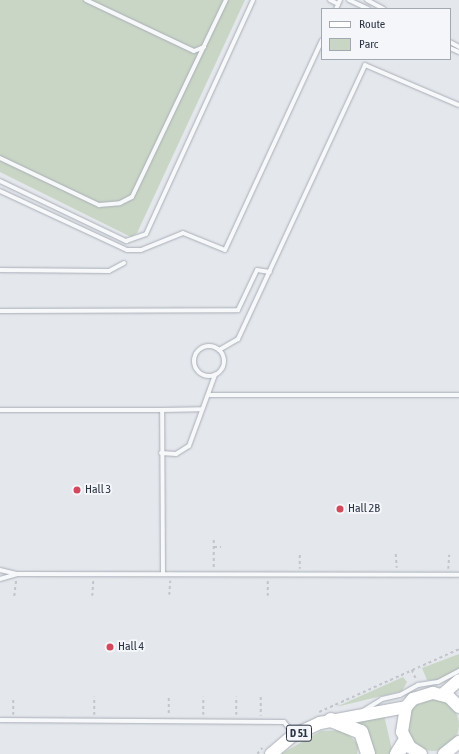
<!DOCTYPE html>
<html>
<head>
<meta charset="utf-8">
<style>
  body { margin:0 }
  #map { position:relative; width:459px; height:754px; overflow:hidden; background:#e4e7ec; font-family:"Asap Condensed",sans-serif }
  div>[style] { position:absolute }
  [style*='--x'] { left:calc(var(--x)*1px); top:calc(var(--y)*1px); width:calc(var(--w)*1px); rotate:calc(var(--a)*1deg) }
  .green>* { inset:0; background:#c9d6c5 }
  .round { border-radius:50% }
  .path>* { height:1.5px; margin-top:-0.75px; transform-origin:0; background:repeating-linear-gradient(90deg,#c2c5cb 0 3px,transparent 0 6px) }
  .roads { filter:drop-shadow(0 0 1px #a9aeb7) drop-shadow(0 0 1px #a9aeb7) }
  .lane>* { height:4px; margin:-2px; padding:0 2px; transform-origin:2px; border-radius:2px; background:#f7f8fa }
  .lane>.ring { margin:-2px; padding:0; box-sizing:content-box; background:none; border:4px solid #f7f8fa; border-radius:50% }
  .primary>* { height:12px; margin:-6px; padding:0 6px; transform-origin:6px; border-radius:6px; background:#fff }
  .highway>* { height:14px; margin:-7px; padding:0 7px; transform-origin:7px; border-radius:7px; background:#fff }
  .dots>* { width:11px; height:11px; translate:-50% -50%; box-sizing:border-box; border:2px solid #f4f6f9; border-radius:50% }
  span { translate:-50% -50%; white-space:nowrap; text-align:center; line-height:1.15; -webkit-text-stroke:4px #f4f6f9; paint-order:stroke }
  .shield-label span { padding:1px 3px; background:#f4f6f9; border:1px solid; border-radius:3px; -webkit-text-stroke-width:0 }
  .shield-label { font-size:11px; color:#2b3445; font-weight:700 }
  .poi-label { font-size:12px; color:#2b3445 }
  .left { translate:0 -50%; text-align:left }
  .legend { position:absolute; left:321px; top:8px; width:130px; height:52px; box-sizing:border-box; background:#f4f6f9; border:1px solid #a4a8b1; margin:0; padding:5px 7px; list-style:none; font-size:12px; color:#2b3445 }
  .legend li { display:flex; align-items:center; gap:8px; height:20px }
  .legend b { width:20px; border:1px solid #a4a8b1 }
</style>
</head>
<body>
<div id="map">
  <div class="green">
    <i style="clip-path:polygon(0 0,245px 0,137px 233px,131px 237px,0 172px)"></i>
    <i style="clip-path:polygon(459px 654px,459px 669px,441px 680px,427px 680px,422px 668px)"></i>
    <i style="clip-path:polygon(403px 677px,407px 682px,402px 691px,336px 707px)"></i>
    <i class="round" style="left:407px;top:699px;width:52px;height:52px"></i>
    <i style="clip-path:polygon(384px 715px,392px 750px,389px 754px,371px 754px,363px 728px,353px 719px)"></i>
    <i style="clip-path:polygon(344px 730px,359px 745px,357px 754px,281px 754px,321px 731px)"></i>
  </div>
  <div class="path">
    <i style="--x:214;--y:540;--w:28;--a:90"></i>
    <i style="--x:214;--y:547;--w:7;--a:0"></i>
    <i style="--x:396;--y:554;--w:14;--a:86"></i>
    <i style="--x:300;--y:555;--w:14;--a:90"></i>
    <i style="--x:448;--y:569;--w:14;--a:-86"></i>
    <i style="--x:268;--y:581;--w:15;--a:90"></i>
    <i style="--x:169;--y:595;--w:14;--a:-86"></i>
    <i style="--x:14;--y:596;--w:16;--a:-83"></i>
    <i style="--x:92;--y:596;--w:16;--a:-86"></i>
    <i style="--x:412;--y:670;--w:10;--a:66"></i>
    <i style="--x:261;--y:697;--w:19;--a:90"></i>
    <i style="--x:169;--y:698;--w:17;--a:90"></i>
    <i style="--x:319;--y:712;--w:154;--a:-24.2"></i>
    <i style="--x:13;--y:715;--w:17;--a:-90"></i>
    <i style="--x:94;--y:715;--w:18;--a:-90"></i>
    <i style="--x:203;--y:715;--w:18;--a:-90"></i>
    <i style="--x:236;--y:715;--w:18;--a:-90"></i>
    <i style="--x:257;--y:754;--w:8;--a:-50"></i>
  </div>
  <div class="roads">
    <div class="lane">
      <i style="--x:86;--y:0;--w:119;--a:25.3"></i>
      <i style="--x:194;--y:51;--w:11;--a:-22"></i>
      <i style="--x:330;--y:0;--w:9;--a:27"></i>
      <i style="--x:349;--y:0;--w:21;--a:25"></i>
      <i style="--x:367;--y:0;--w:19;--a:28"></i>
      <i style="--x:336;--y:9;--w:10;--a:-66"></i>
      <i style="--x:450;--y:42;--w:10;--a:29"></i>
      <i style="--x:450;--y:48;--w:10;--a:24"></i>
      <i style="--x:0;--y:158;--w:110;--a:25.4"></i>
      <i style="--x:99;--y:205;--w:21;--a:-5"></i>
      <i style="--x:120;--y:203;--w:13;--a:-27"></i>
      <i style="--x:132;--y:197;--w:218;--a:-64.5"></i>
      <i style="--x:0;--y:181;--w:140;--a:25.5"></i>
      <i style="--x:126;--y:241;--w:21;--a:-19"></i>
      <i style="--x:146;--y:234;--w:257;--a:-65.4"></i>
      <i style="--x:0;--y:191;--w:140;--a:24.9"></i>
      <i style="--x:127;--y:250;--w:14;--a:0"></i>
      <i style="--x:141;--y:250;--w:45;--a:-22"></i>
      <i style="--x:183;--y:233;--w:45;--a:22"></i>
      <i style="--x:225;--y:250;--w:231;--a:-65.2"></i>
      <i style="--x:0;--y:270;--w:109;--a:0.5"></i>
      <i style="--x:109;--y:271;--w:17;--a:-28"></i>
      <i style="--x:0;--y:311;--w:238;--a:-0.2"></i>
      <i style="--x:238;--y:310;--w:44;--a:-64.6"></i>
      <i style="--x:257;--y:270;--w:13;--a:9"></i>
      <i class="ring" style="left:194px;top:346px;width:26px;height:26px"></i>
      <i style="--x:219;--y:350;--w:22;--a:-30"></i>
      <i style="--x:238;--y:339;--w:302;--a:-65.1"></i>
      <i style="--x:365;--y:65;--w:102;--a:23.1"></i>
      <i style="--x:210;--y:395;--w:249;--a:0"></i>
      <i style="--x:0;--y:410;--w:162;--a:0"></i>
      <i style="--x:161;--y:453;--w:15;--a:4"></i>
      <i style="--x:176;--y:454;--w:15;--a:-32"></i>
      <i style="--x:189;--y:446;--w:76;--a:-69.9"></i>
      <i style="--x:0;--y:570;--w:17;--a:13"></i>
      <i style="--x:17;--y:574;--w:442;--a:0.1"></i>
      <i style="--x:163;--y:574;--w:164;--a:-90.3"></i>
      <i style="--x:162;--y:410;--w:39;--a:-1"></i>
      <i style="--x:0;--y:579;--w:18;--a:-16"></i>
      <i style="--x:363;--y:711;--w:22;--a:-32"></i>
      <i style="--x:382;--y:699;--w:18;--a:-13"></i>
      <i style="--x:400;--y:695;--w:21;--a:-29"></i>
      <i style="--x:418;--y:685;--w:20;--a:-9"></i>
      <i style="--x:438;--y:682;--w:24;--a:-28"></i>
      <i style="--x:0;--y:720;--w:284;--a:0.4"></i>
      <i style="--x:284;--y:722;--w:14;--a:51"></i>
    </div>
    <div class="primary">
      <i style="--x:443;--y:694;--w:21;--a:-41"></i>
      <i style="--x:271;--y:754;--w:30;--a:-40"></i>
      <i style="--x:294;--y:735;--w:29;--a:-25"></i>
      <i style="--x:320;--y:723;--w:87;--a:-10.5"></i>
      <i style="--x:421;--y:754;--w:13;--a:-148"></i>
      <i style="--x:410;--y:747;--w:17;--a:-118"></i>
      <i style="--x:402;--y:732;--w:25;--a:-81"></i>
      <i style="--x:406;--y:707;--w:11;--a:-49"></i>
      <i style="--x:413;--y:699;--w:21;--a:-17"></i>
      <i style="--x:433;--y:693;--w:16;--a:14"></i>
      <i style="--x:449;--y:697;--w:14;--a:45"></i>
      <i style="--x:444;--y:754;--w:19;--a:-39"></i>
    </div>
    <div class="highway">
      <i style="--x:331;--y:720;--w:32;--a:22"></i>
      <i style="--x:361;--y:732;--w:23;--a:72"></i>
      <i style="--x:397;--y:754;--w:15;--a:-58"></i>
    </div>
  </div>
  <div class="dots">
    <i style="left:77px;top:490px;background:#d1495b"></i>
    <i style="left:340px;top:509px;background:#d1495b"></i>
    <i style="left:110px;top:647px;background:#d1495b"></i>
  </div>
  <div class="shield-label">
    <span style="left:299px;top:733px">D 51</span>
  </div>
  <div class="poi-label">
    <span class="left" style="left:85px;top:490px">Hall 3</span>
    <span class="left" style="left:348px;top:509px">Hall 2B</span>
    <span class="left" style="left:118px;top:647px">Hall 4</span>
  </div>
  <ul class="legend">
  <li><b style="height:5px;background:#fff"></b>Route</li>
  <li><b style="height:11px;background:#c9d6c5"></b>Parc</li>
  </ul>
</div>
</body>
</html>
